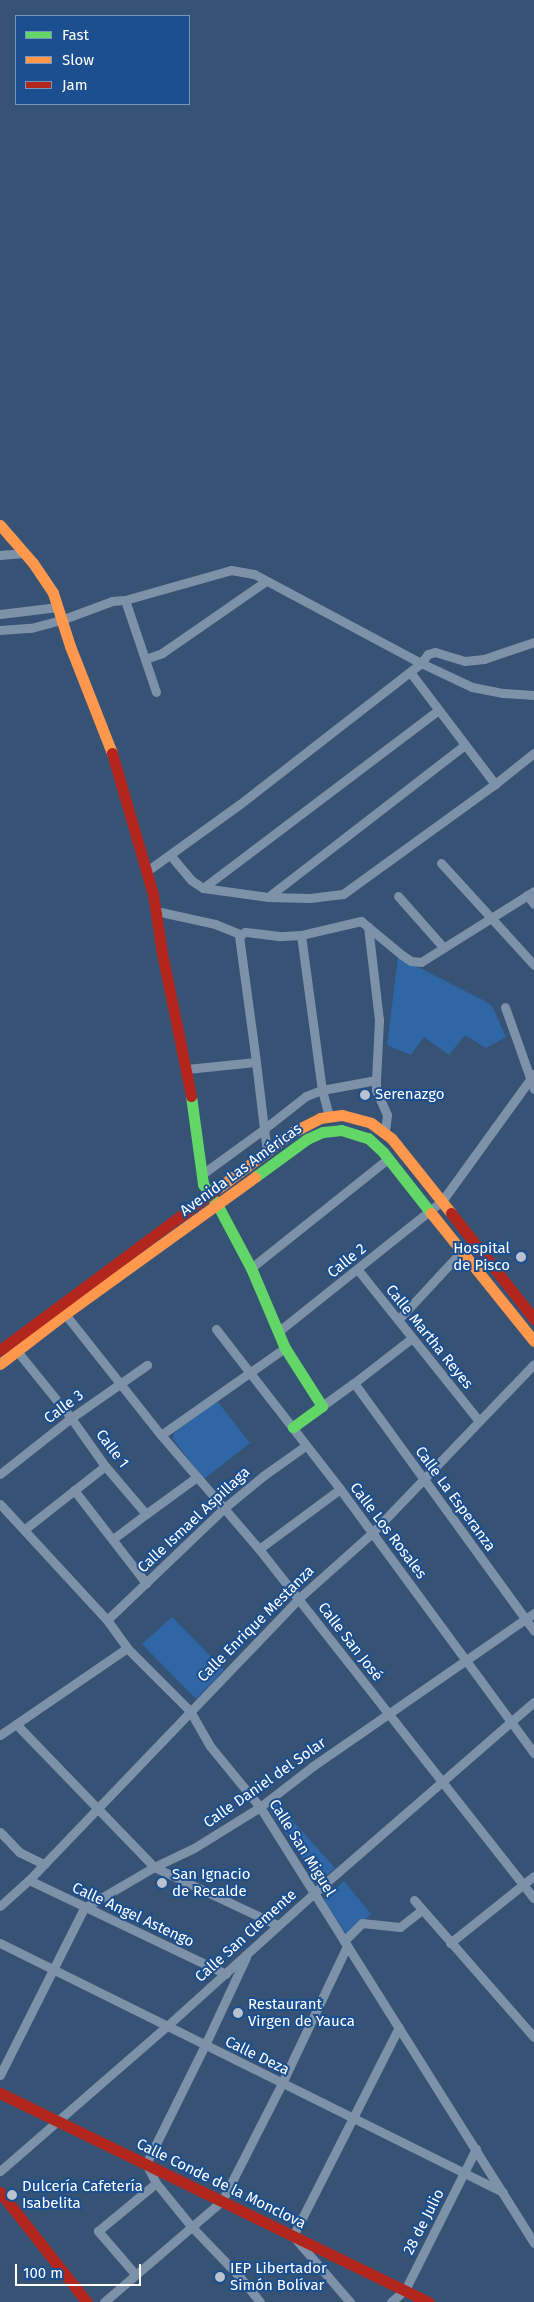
<!DOCTYPE html>
<html>
<head>
<meta charset="utf-8">
<style>
  body { margin:0 }
  #map { position:relative; width:534px; height:2302px; overflow:hidden; background:#365274; font-family:"Fira Sans",sans-serif }
  div>[style] { position:absolute }
  [style*='--x'] { left:calc(var(--x)*1px); top:calc(var(--y)*1px); width:calc(var(--w)*1px); rotate:calc(var(--a)*1deg) }
  .green>* { inset:0; background:#2f66a5 }
  .street>* { height:9px; margin:-4.5px; padding:0 4.5px; transform-origin:4.5px; border-radius:4.5px; background:#7d92a8 }
  .fast>* { height:11px; margin:-5.5px; padding:0 5.5px; transform-origin:5.5px; border-radius:5.5px; background:#63d668 }
  .slow>* { height:11px; margin:-5.5px; padding:0 5.5px; transform-origin:5.5px; border-radius:5.5px; background:#ff974d }
  .jam>* { height:11px; margin:-5.5px; padding:0 5.5px; transform-origin:5.5px; border-radius:5.5px; background:#b3261e }
  .dots>* { width:14px; height:14px; translate:-50% -50%; box-sizing:border-box; border:2px solid #1b4f8f; border-radius:50% }
  span { translate:-50% -50%; white-space:nowrap; text-align:center; line-height:1.15; -webkit-text-stroke:4px #1b4f8f; paint-order:stroke }
  .poi-label { font-size:15px; color:#fff }
  .left { translate:0 -50%; text-align:left }
  .right { translate:-100% -50%; text-align:right }
  .street-label { font-size:15px; color:#fff }
  .legend { position:absolute; left:15px; top:15px; width:175px; height:90px; box-sizing:border-box; background:#1b4f8f; border:1px solid #7695bc; margin:0; padding:6px 9px; list-style:none; font-size:15px; color:#fff }
  .legend li { display:flex; align-items:center; gap:10px; height:25px }
  .legend b { width:25px; border:1px solid #7695bc }
  .scale { position:absolute; left:15px; top:2264px; width:126px; height:22px; box-sizing:border-box; border:2px solid #fff; border-top:0; padding-left:6px; font-size:15px; line-height:18px; white-space:nowrap; color:#fff; -webkit-text-stroke:4px #1b4f8f; paint-order:stroke }
</style>
</head>
<body>
<div id="map">
  <div class="green">
    <i style="clip-path:polygon(398px 957px,485px 1001px,492px 1006px,506px 1037px,486px 1048px,465px 1035px,449px 1055px,424px 1037px,411px 1055px,387px 1045px)"></i>
    <i style="clip-path:polygon(217px 1401px,250px 1443px,204px 1479px,173px 1439px,174px 1433px)"></i>
    <i style="clip-path:polygon(172px 1617px,224px 1670px,196px 1699px,142px 1644px)"></i>
    <i style="clip-path:polygon(275px 1801px,335px 1868px,319px 1882px,267px 1806px)"></i>
    <i style="clip-path:polygon(344px 1881px,371px 1914px,347px 1935px,324px 1900px)"></i>
  </div>
  <div class="street">
    <i style="--x:0;--y:555;--w:24;--a:-5"></i>
    <i style="--x:125;--y:600;--w:97;--a:71.4"></i>
    <i style="--x:0;--y:614;--w:58;--a:-6.9"></i>
    <i style="--x:0;--y:630;--w:31;--a:-4"></i>
    <i style="--x:31;--y:628;--w:31;--a:-15"></i>
    <i style="--x:61;--y:620;--w:54;--a:-20.4"></i>
    <i style="--x:112;--y:601;--w:13;--a:-4"></i>
    <i style="--x:125;--y:600;--w:110;--a:-15.8"></i>
    <i style="--x:231;--y:570;--w:23;--a:10"></i>
    <i style="--x:254;--y:574;--w:189;--a:28.1"></i>
    <i style="--x:421;--y:663;--w:11;--a:-52"></i>
    <i style="--x:428;--y:654;--w:7;--a:-16"></i>
    <i style="--x:435;--y:652;--w:31;--a:17"></i>
    <i style="--x:465;--y:661;--w:19;--a:-6"></i>
    <i style="--x:484;--y:659;--w:53;--a:-18.8"></i>
    <i style="--x:145;--y:659;--w:18;--a:-19"></i>
    <i style="--x:162;--y:653;--w:126;--a:-34.7"></i>
    <i style="--x:410;--y:672;--w:141;--a:52.8"></i>
    <i style="--x:171;--y:856;--w:31;--a:50"></i>
    <i style="--x:191;--y:880;--w:14;--a:34"></i>
    <i style="--x:203;--y:888;--w:66;--a:7.9"></i>
    <i style="--x:268;--y:897;--w:42;--a:1.4"></i>
    <i style="--x:310;--y:898;--w:33;--a:-7"></i>
    <i style="--x:343;--y:894;--w:188;--a:-35.9"></i>
    <i style="--x:495;--y:784;--w:50;--a:-38.5"></i>
    <i style="--x:441;--y:863;--w:138;--a:47.6"></i>
    <i style="--x:147;--y:871;--w:115;--a:-35.8"></i>
    <i style="--x:240;--y:804;--w:229;--a:-37.9"></i>
    <i style="--x:421;--y:663;--w:56;--a:25.2"></i>
    <i style="--x:472;--y:687;--w:33;--a:11"></i>
    <i style="--x:504;--y:693;--w:30;--a:4"></i>
    <i style="--x:203;--y:888;--w:295;--a:-37.1"></i>
    <i style="--x:527;--y:895;--w:11;--a:52"></i>
    <i style="--x:398;--y:896;--w:69;--a:48.5"></i>
    <i style="--x:268;--y:897;--w:249;--a:-37.7"></i>
    <i style="--x:156;--y:911;--w:60;--a:12.4"></i>
    <i style="--x:215;--y:924;--w:27;--a:22"></i>
    <i style="--x:368;--y:927;--w:44;--a:39.5"></i>
    <i style="--x:402;--y:955;--w:11;--a:34"></i>
    <i style="--x:411;--y:961;--w:10;--a:6"></i>
    <i style="--x:421;--y:962;--w:133;--a:-32.1"></i>
    <i style="--x:301;--y:935;--w:156;--a:82.3"></i>
    <i style="--x:322;--y:1090;--w:27;--a:75"></i>
    <i style="--x:505;--y:1007;--w:87;--a:70.5"></i>
    <i style="--x:187;--y:1069;--w:69;--a:-5.8"></i>
    <i style="--x:376;--y:1080;--w:10;--a:90"></i>
    <i style="--x:376;--y:1090;--w:27;--a:66"></i>
    <i style="--x:387;--y:1115;--w:17;--a:97"></i>
    <i style="--x:201;--y:1175;--w:78;--a:-36.1"></i>
    <i style="--x:264;--y:1129;--w:53;--a:-38.2"></i>
    <i style="--x:306;--y:1096;--w:17;--a:-21"></i>
    <i style="--x:322;--y:1090;--w:55;--a:-10.5"></i>
    <i style="--x:376;--y:1080;--w:60;--a:-87.1"></i>
    <i style="--x:379;--y:1020;--w:94;--a:-96.7"></i>
    <i style="--x:368;--y:927;--w:9;--a:-139"></i>
    <i style="--x:361;--y:921;--w:62;--a:166.9"></i>
    <i style="--x:301;--y:935;--w:22;--a:177"></i>
    <i style="--x:279;--y:936;--w:34;--a:-173"></i>
    <i style="--x:245;--y:932;--w:7;--a:146"></i>
    <i style="--x:239;--y:936;--w:127;--a:82.3"></i>
    <i style="--x:256;--y:1062;--w:67;--a:83.2"></i>
    <i style="--x:264;--y:1129;--w:22;--a:82"></i>
    <i style="--x:251;--y:1268;--w:176;--a:-38.6"></i>
    <i style="--x:358;--y:1270;--w:193;--a:51.3"></i>
    <i style="--x:65;--y:1314;--w:154;--a:51.6"></i>
    <i style="--x:161;--y:1435;--w:150;--a:49.3"></i>
    <i style="--x:259;--y:1549;--w:444;--a:51.8"></i>
    <i style="--x:398;--y:1320;--w:94;--a:-47.2"></i>
    <i style="--x:216;--y:1329;--w:202;--a:52.2"></i>
    <i style="--x:340;--y:1489;--w:328;--a:53.7"></i>
    <i style="--x:279;--y:1331;--w:208;--a:-38.6"></i>
    <i style="--x:442;--y:1201;--w:157;--a:-54.1"></i>
    <i style="--x:17;--y:1351;--w:86;--a:51.1"></i>
    <i style="--x:71;--y:1418;--w:59;--a:54.7"></i>
    <i style="--x:105;--y:1466;--w:63;--a:49.5"></i>
    <i style="--x:146;--y:1514;--w:63;--a:-36"></i>
    <i style="--x:354;--y:1383;--w:306;--a:54"></i>
    <i style="--x:322;--y:1406;--w:39;--a:-36"></i>
    <i style="--x:354;--y:1383;--w:73;--a:-37.8"></i>
    <i style="--x:161;--y:1435;--w:151;--a:-35.1"></i>
    <i style="--x:0;--y:1474;--w:90;--a:-38.3"></i>
    <i style="--x:71;--y:1418;--w:93;--a:-34.9"></i>
    <i style="--x:74;--y:1490;--w:118;--a:52.3"></i>
    <i style="--x:0;--y:1504;--w:158;--a:47.3"></i>
    <i style="--x:107;--y:1620;--w:34;--a:54"></i>
    <i style="--x:127;--y:1648;--w:89;--a:45"></i>
    <i style="--x:190;--y:1711;--w:40;--a:60.3"></i>
    <i style="--x:210;--y:1746;--w:79;--a:50.7"></i>
    <i style="--x:260;--y:1807;--w:515;--a:57.85"></i>
    <i style="--x:25;--y:1529;--w:102;--a:-38.2"></i>
    <i style="--x:113;--y:1539;--w:41;--a:-37.1"></i>
    <i style="--x:259;--y:1549;--w:101;--a:-36.5"></i>
    <i style="--x:107;--y:1620;--w:161;--a:-43.7"></i>
    <i style="--x:223;--y:1509;--w:52;--a:-39.5"></i>
    <i style="--x:263;--y:1476;--w:52;--a:-35.5"></i>
    <i style="--x:16;--y:1724;--w:199;--a:46"></i>
    <i style="--x:154;--y:1867;--w:136;--a:25.2"></i>
    <i style="--x:0;--y:1735;--w:154;--a:-34.4"></i>
    <i style="--x:0;--y:1832;--w:28;--a:46"></i>
    <i style="--x:19;--y:1852;--w:28;--a:26"></i>
    <i style="--x:29;--y:1880;--w:218;--a:25.5"></i>
    <i style="--x:414;--y:1900;--w:182;--a:48.8"></i>
    <i style="--x:0;--y:1906;--w:39;--a:-42"></i>
    <i style="--x:29;--y:1880;--w:389;--a:-46.2"></i>
    <i style="--x:298;--y:1599;--w:99;--a:-41.7"></i>
    <i style="--x:372;--y:1533;--w:234;--a:-46.2"></i>
    <i style="--x:344;--y:1941;--w:25;--a:-45"></i>
    <i style="--x:362;--y:1923;--w:38;--a:6"></i>
    <i style="--x:400;--y:1927;--w:28;--a:-38"></i>
    <i style="--x:0;--y:1943;--w:561;--a:26.34"></i>
    <i style="--x:450;--y:1943;--w:107;--a:-38.6"></i>
    <i style="--x:246;--y:1957;--w:97;--a:115"></i>
    <i style="--x:205;--y:2045;--w:133;--a:116.4"></i>
    <i style="--x:146;--y:2164;--w:21;--a:62"></i>
    <i style="--x:156;--y:2183;--w:55;--a:50.9"></i>
    <i style="--x:191;--y:2226;--w:69;--a:46.2"></i>
    <i style="--x:239;--y:2276;--w:33;--a:51"></i>
    <i style="--x:0;--y:2075;--w:187;--a:-63.3"></i>
    <i style="--x:84;--y:1908;--w:81;--a:-30.4"></i>
    <i style="--x:154;--y:1867;--w:44;--a:-25.4"></i>
    <i style="--x:194;--y:1848;--w:78;--a:-31.8"></i>
    <i style="--x:260;--y:1807;--w:67;--a:-37.7"></i>
    <i style="--x:313;--y:1766;--w:269;--a:-34.7"></i>
    <i style="--x:0;--y:2171;--w:221;--a:-41"></i>
    <i style="--x:167;--y:2026;--w:198;--a:-42.1"></i>
    <i style="--x:314;--y:1893;--w:291;--a:-41"></i>
    <i style="--x:135;--y:2274;--w:57;--a:-130.7"></i>
    <i style="--x:98;--y:2231;--w:75;--a:-39.6"></i>
    <i style="--x:104;--y:2302;--w:155;--a:-40.6"></i>
    <i style="--x:222;--y:2201;--w:132;--a:-63"></i>
    <i style="--x:282;--y:2083;--w:152;--a:-64.6"></i>
    <i style="--x:350;--y:2302;--w:87;--a:-130.8"></i>
    <i style="--x:293;--y:2236;--w:234;--a:-63.1"></i>
    <i style="--x:391;--y:2302;--w:18;--a:-41"></i>
    <i style="--x:405;--y:2290;--w:158;--a:-63.3"></i>
  </div>
  <div class="fast">
    <i style="--x:191;--y:1096;--w:89;--a:82.2"></i>
    <i style="--x:203;--y:1184;--w:27;--a:56"></i>
    <i style="--x:218;--y:1206;--w:70;--a:62"></i>
    <i style="--x:251;--y:1268;--w:87;--a:67"></i>
    <i style="--x:285;--y:1348;--w:69;--a:57.5"></i>
    <i style="--x:322;--y:1406;--w:36;--a:144"></i>
    <i style="--x:255;--y:1177;--w:64;--a:-36.2"></i>
    <i style="--x:307;--y:1139;--w:17;--a:-24"></i>
    <i style="--x:323;--y:1132;--w:18;--a:-6"></i>
    <i style="--x:341;--y:1130;--w:28;--a:17"></i>
    <i style="--x:368;--y:1138;--w:21;--a:43"></i>
    <i style="--x:383;--y:1152;--w:78;--a:51.8"></i>
  </div>
  <div class="slow">
    <i style="--x:0;--y:525;--w:50;--a:49"></i>
    <i style="--x:33;--y:563;--w:36;--a:56"></i>
    <i style="--x:53;--y:593;--w:56;--a:72.2"></i>
    <i style="--x:70;--y:646;--w:115;--a:68.6"></i>
    <i style="--x:217;--y:1189;--w:95;--a:-36.9"></i>
    <i style="--x:293;--y:1132;--w:30;--a:-27"></i>
    <i style="--x:320;--y:1118;--w:22;--a:-8"></i>
    <i style="--x:342;--y:1115;--w:30;--a:15"></i>
    <i style="--x:371;--y:1123;--w:26;--a:37"></i>
    <i style="--x:392;--y:1139;--w:95;--a:51.4"></i>
    <i style="--x:431;--y:1213;--w:164;--a:51.2"></i>
    <i style="--x:0;--y:1364;--w:82;--a:-37.6"></i>
    <i style="--x:65;--y:1314;--w:234;--a:-35.8"></i>
  </div>
  <div class="jam">
    <i style="--x:112;--y:753;--w:147;--a:73.8"></i>
    <i style="--x:153;--y:894;--w:60;--a:81.3"></i>
    <i style="--x:162;--y:953;--w:146;--a:78.5"></i>
    <i style="--x:451;--y:1213;--w:135;--a:51.9"></i>
    <i style="--x:0;--y:1350;--w:270;--a:-36.6"></i>
    <i style="--x:0;--y:2093;--w:477;--a:26"></i>
    <i style="--x:0;--y:2192;--w:140;--a:51.7"></i>
  </div>
  <div class="dots">
    <i style="left:365px;top:1095px;background:#b9c2ce"></i>
    <i style="left:521px;top:1257px;background:#b9c2ce"></i>
    <i style="left:162px;top:1883px;background:#b9c2ce"></i>
    <i style="left:238px;top:2013px;background:#b9c2ce"></i>
    <i style="left:12px;top:2195px;background:#b9c2ce"></i>
    <i style="left:220px;top:2277px;background:#b9c2ce"></i>
  </div>
  <div class="poi-label">
    <span class="left" style="left:375px;top:1095px">Serenazgo</span>
    <span class="right" style="left:510px;top:1257px">Hospital<br>de Pisco</span>
    <span class="left" style="left:172px;top:1883px">San Ignacio<br>de Recalde</span>
    <span class="left" style="left:248px;top:2013px">Restaurant<br>Virgen de Yauca</span>
    <span class="left" style="left:22px;top:2195px">Dulcería Cafetería<br>Isabelita</span>
    <span class="left" style="left:230px;top:2277px">IEP Libertador<br>Simón Bolívar</span>
  </div>
  <div class="street-label">
    <span style="left:241px;top:1170px;rotate:-36deg">Avenida Las Américas</span>
    <span style="left:347px;top:1261px;rotate:-39deg">Calle 2</span>
    <span style="left:429px;top:1337px;rotate:51deg">Calle Martha Reyes</span>
    <span style="left:64px;top:1407px;rotate:-37deg">Calle 3</span>
    <span style="left:112px;top:1449px;rotate:53deg">Calle 1</span>
    <span style="left:455px;top:1499px;rotate:54deg">Calle La Esperanza</span>
    <span style="left:194px;top:1520px;rotate:-43deg">Calle Ismael Aspillaga</span>
    <span style="left:388px;top:1531px;rotate:53deg">Calle Los Rosales</span>
    <span style="left:256px;top:1624px;rotate:-45deg">Calle Enrique Mestanza</span>
    <span style="left:350px;top:1642px;rotate:52deg">Calle San José</span>
    <span style="left:265px;top:1783px;rotate:-35deg">Calle Daniel del Solar</span>
    <span style="left:302px;top:1848px;rotate:58deg">Calle San Miguel</span>
    <span style="left:133px;top:1915px;rotate:25deg">Calle Angel Astengo</span>
    <span style="left:246px;top:1936px;rotate:-42deg">Calle San Clemente</span>
    <span style="left:257px;top:2056px;rotate:26deg">Calle Deza</span>
    <span style="left:221px;top:2184px;rotate:26deg">Calle Conde de la Monclova</span>
    <span style="left:424px;top:2222px;rotate:-63deg">28 de Julio</span>
  </div>
  <ul class="legend">
  <li><b style="height:6px;background:#63d668"></b>Fast</li>
  <li><b style="height:6px;background:#ff974d"></b>Slow</li>
  <li><b style="height:6px;background:#b3261e"></b>Jam</li>
  </ul>
  <div class="scale">100 m</div>
</div>
</body>
</html>
